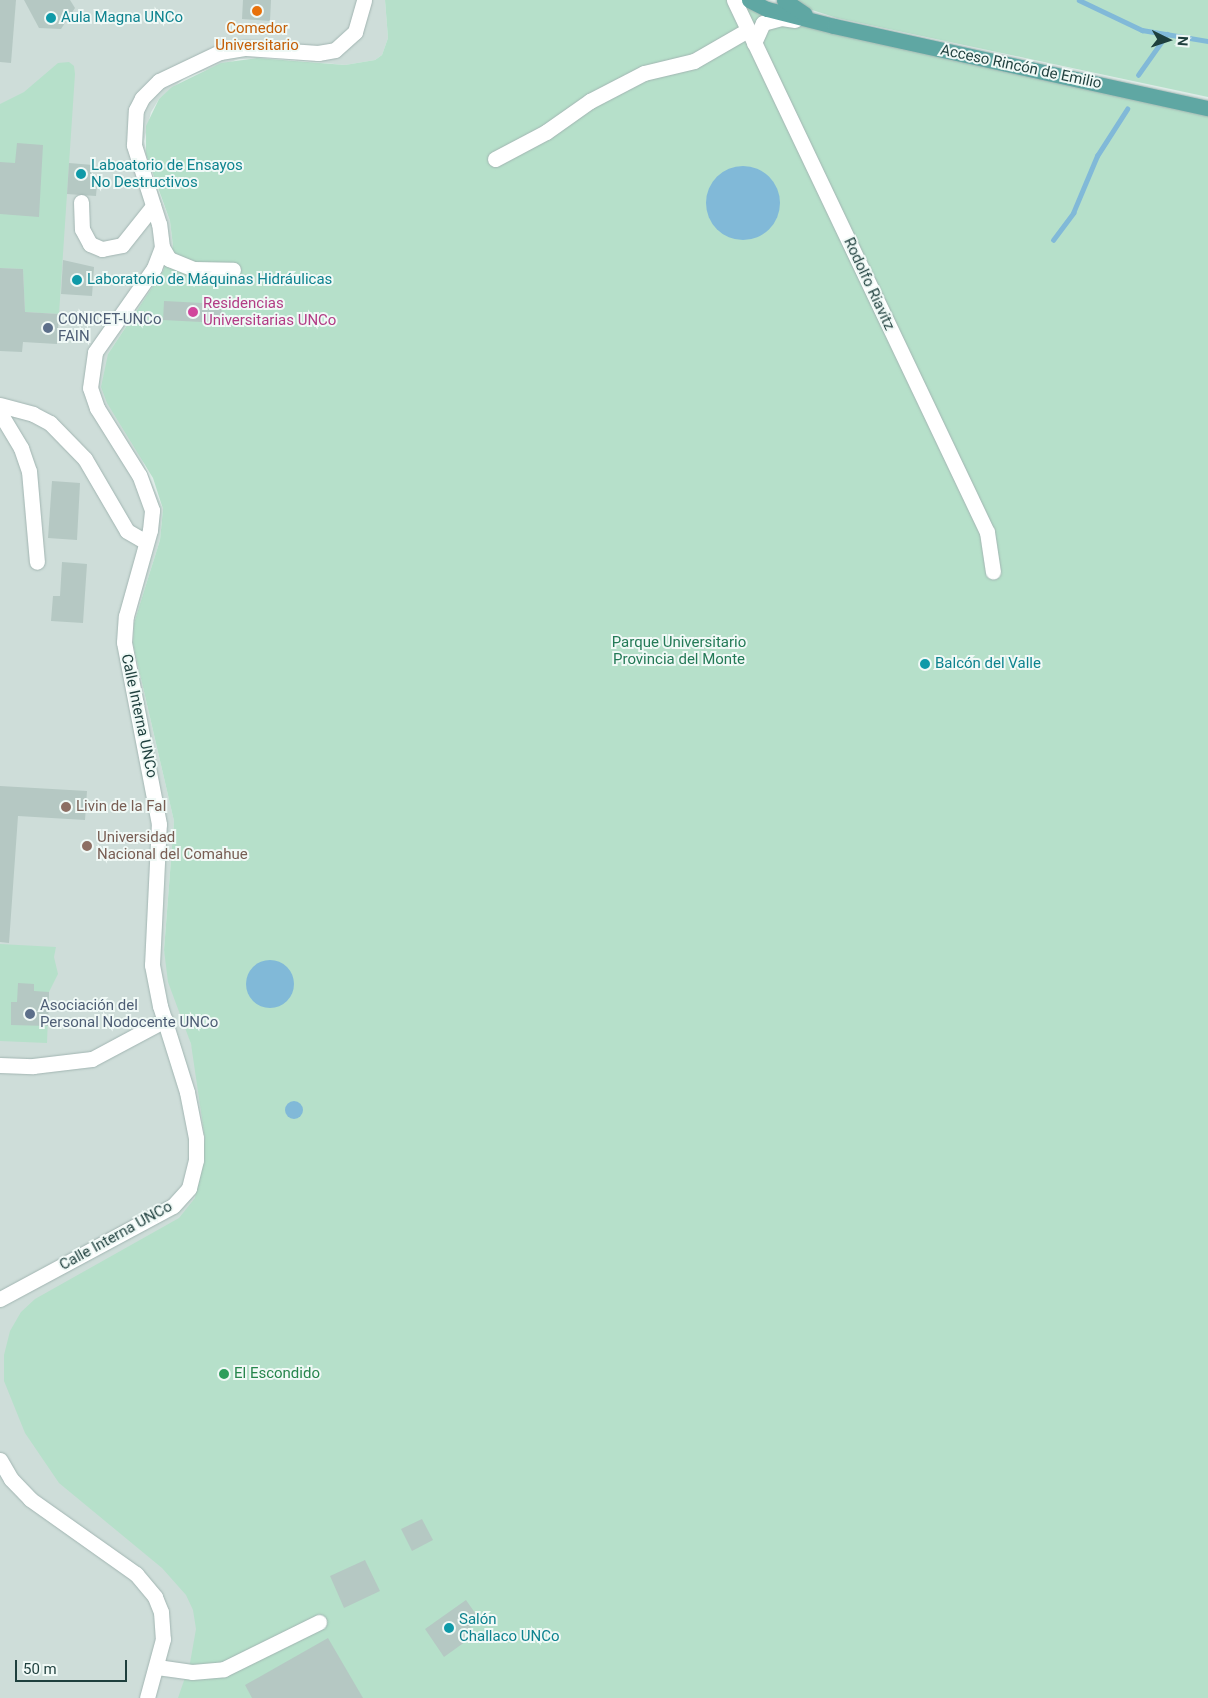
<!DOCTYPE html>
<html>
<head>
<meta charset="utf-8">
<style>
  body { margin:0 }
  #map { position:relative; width:1208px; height:1698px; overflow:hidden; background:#e0ede9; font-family:Roboto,sans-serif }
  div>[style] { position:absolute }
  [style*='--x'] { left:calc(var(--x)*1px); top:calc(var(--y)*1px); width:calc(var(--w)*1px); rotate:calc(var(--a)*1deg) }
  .built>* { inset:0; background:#ceddd9 }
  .green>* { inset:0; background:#b6e0ca }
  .water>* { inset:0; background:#81b9d8 }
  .round { border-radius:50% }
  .stream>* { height:4.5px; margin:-2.25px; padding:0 2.25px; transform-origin:2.25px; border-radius:2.25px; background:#81b9d8 }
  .building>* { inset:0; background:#b5c8c3 }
  .roads { filter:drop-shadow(0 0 1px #a2b5b2) drop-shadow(0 0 1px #a2b5b2) }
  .minor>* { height:15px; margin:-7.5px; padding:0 7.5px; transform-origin:7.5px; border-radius:7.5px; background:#fff }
  .major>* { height:15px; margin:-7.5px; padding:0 7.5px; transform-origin:7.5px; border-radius:7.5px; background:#5fa7a3 }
  .dots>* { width:14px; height:14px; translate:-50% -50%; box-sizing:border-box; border:2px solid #f0f9f6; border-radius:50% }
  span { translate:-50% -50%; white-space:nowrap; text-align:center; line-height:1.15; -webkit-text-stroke:4px #f0f9f6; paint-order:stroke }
  .culture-label { font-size:15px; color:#0d838f }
  .left { translate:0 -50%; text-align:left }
  .food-label { font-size:15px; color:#c56008 }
  .street-label { font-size:15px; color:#1e3f3d }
  .hotel-label { font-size:15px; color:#b23c85 }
  .service-label { font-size:15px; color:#4e5e75 }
  .park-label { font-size:15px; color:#247a57 }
  .education-label { font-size:15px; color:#785e54 }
  .leisure-label { font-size:15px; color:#27864d }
  .north { position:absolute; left:1143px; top:15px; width:50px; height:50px; -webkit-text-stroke:4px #f0f9f6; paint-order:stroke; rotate:94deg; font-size:14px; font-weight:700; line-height:20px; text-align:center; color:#1e3f3d }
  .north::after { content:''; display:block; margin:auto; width:18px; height:22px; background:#1e3f3d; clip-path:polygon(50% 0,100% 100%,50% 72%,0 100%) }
  .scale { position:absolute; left:15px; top:1660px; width:112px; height:22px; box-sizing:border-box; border:2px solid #1e3f3d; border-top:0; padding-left:6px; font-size:15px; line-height:18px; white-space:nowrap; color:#1e3f3d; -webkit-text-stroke:4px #f0f9f6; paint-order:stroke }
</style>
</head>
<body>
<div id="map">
  <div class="built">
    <i style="clip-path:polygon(0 0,385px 0,388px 38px,382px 55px,375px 60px,345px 65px,273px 58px,239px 59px,186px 77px,159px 99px,151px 112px,144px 141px,150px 169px,170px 221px,173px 246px,163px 271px,108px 354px,143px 462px,163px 509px,160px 540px,134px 623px,133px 644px,174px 821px,164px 950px,191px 1044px,435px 1698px,0 1698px)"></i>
  </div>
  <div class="green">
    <i style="clip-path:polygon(385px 0,749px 0,1208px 108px,1208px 1698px,178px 1698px,190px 1663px,196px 1629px,193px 1610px,186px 1595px,162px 1568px,59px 1483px,25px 1433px,4px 1381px,4px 1355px,10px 1331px,21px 1312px,35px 1299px,179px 1218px,195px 1198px,205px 1139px,191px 1044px,168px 982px,164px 950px,174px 821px,133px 644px,134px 623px,160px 540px,163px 509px,153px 478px,107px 403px,101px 387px,108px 354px,163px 271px,173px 246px,170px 221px,146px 154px,146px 126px,159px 99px,172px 87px,221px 63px,257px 58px,345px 65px,375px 60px,382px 55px,388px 38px)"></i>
    <i style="clip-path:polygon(793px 0,1208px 0,1208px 97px,837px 18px,809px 9px)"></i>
    <i style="clip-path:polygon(69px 62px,74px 66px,75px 74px,59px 314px,25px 312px,23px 269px,0 268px,0 104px,24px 92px,58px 63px)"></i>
    <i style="clip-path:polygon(0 944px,56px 947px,54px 957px,58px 974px,49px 992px,47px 1043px,0 1041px)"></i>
  </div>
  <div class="water">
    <i class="round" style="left:706px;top:166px;width:74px;height:74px"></i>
    <i class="round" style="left:246px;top:960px;width:48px;height:48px"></i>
    <i class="round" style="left:285px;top:1101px;width:18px;height:18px"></i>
  </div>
  <div class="stream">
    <i style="--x:1079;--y:0;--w:70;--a:25.5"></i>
    <i style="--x:1142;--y:30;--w:67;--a:9.5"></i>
    <i style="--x:1138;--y:75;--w:50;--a:-54.7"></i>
    <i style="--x:1053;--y:240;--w:34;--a:-53"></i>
    <i style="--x:1073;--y:213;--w:62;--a:-67.2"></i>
    <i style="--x:1097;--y:156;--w:56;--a:-57.4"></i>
  </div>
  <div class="building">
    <i style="clip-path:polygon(0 0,16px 0,11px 63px,0 62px)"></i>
    <i style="clip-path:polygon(24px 0,70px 0,75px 8px,61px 29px,39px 28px)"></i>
    <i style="clip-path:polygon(243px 0,271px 0,270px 21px,242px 19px)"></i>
    <i style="clip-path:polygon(17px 143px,43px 145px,39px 217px,0 214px,0 162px,15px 163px)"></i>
    <i style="clip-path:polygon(69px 163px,93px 165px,92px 184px,97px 184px,96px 196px,67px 194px)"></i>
    <i style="clip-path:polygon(63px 260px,94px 267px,92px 296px,61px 294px)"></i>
    <i style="clip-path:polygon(0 268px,23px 269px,25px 312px,59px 314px,57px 344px,23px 342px,22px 352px,0 351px)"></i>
    <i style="clip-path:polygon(164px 301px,222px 304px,221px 323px,163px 320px)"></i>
    <i style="clip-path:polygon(52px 481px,80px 483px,77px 540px,48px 538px)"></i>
    <i style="clip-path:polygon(62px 562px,87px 564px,83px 623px,51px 621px,53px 596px,60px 596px)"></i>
    <i style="clip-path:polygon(0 786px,87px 791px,85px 820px,18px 816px,9px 943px,0 942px)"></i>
    <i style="clip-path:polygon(18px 983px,34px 984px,34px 991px,49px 992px,48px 1026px,11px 1025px,11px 1002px,17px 1002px)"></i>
    <i style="clip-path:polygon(422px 1519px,433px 1540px,412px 1551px,401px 1529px)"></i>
    <i style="clip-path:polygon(365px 1560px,380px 1591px,344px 1608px,330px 1576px)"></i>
    <i style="clip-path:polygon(466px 1600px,480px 1620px,470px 1627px,476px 1634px,444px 1657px,425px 1629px)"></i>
    <i style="clip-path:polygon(328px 1638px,363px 1698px,252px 1698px,245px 1685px)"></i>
  </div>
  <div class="roads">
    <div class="minor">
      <i style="--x:734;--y:0;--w:589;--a:64.57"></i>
      <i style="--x:987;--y:532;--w:40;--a:81.5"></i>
      <i style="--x:754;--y:43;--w:22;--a:-66"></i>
      <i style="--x:763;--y:23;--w:20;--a:-15"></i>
      <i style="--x:782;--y:18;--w:13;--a:9"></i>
      <i style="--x:495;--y:159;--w:58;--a:-27.9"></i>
      <i style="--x:546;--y:132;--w:54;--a:-35.2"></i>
      <i style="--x:590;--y:101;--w:61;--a:-27.4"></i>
      <i style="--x:644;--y:73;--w:51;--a:-13.5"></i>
      <i style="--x:694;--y:61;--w:62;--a:-29.9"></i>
      <i style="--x:81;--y:202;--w:27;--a:88"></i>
      <i style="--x:82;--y:229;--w:17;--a:62"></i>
      <i style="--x:90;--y:244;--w:13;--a:23"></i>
      <i style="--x:102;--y:249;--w:20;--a:-11"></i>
      <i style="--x:122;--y:245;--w:50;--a:-51.5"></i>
      <i style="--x:162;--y:247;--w:14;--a:60"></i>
      <i style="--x:169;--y:259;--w:27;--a:22"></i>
      <i style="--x:194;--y:269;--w:39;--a:1"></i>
      <i style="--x:0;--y:405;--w:34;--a:15"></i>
      <i style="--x:33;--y:414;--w:19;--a:28"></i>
      <i style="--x:50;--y:423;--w:50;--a:45.8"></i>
      <i style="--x:85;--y:459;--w:83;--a:59.7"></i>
      <i style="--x:127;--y:531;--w:22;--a:30"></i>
      <i style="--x:0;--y:413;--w:41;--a:59"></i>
      <i style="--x:21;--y:448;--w:24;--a:71"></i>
      <i style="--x:29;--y:471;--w:91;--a:85"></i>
      <i style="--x:0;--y:1065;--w:33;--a:2"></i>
      <i style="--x:33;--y:1066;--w:59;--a:-6.8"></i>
      <i style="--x:92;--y:1059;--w:83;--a:-28.1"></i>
      <i style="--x:0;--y:1299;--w:196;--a:-28.3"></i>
      <i style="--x:173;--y:1206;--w:24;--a:-48"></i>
      <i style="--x:189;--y:1188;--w:29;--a:-76"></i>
      <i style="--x:196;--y:1160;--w:22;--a:-90"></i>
      <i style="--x:196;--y:1138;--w:47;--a:-101.1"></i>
      <i style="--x:187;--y:1092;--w:90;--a:-107.4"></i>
      <i style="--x:160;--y:1006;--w:42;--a:-101"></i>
      <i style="--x:152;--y:965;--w:141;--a:-87.2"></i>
      <i style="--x:159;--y:824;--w:185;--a:-100.9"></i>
      <i style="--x:124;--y:642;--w:26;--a:-86"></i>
      <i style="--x:126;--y:616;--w:89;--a:-74.4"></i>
      <i style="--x:150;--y:530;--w:20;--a:-84"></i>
      <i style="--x:152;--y:510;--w:37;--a:-110"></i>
      <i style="--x:139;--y:475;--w:79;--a:-122.1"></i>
      <i style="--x:97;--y:408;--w:21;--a:-109"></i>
      <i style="--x:90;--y:388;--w:36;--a:-82"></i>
      <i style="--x:95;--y:352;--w:103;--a:-54.9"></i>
      <i style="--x:154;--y:268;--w:22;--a:-69"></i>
      <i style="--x:162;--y:247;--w:23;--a:-97"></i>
      <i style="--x:159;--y:224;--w:83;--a:-107.6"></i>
      <i style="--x:134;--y:145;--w:35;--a:-87"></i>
      <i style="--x:136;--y:110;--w:13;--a:-63"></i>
      <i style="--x:142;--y:98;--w:24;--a:-45"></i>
      <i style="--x:159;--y:81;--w:68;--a:-25.4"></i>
      <i style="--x:220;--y:52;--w:26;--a:-9"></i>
      <i style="--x:246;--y:48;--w:72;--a:4"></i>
      <i style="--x:318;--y:53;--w:17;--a:-10"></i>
      <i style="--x:335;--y:50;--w:27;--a:-42"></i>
      <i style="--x:355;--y:32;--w:33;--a:-74"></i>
      <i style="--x:0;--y:1460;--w:22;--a:60"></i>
      <i style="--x:11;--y:1479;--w:28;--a:46"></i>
      <i style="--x:30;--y:1499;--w:130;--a:35.3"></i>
      <i style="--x:136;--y:1574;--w:30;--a:50"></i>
      <i style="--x:155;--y:1597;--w:16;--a:68"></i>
      <i style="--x:161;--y:1612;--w:27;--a:86"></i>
      <i style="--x:163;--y:1639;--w:61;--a:105.2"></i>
      <i style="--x:157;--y:1667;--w:35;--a:8"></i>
      <i style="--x:192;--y:1672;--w:32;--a:-5"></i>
      <i style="--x:224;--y:1669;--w:106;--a:-26.3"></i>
    </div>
    <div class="major">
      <i style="--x:749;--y:0;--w:20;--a:27"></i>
      <i style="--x:767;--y:9;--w:69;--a:14.2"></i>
      <i style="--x:834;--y:26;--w:383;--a:12.4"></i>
      <i style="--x:784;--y:0;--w:25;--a:34"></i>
    </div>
  </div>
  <div class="dots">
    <i style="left:257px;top:11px;background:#e8710a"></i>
    <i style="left:51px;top:18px;background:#0f9aa8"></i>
    <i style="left:81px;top:174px;background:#0f9aa8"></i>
    <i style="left:77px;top:280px;background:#0f9aa8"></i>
    <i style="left:193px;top:312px;background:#d1479c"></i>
    <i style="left:48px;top:328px;background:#5c6f8a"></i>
    <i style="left:925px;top:664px;background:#0f9aa8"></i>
    <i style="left:66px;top:807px;background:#8d6e63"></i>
    <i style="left:87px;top:846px;background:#8d6e63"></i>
    <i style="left:30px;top:1014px;background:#5c6f8a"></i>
    <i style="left:224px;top:1374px;background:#2e9e5b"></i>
    <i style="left:449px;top:1628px;background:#0f9aa8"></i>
  </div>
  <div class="culture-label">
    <span class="left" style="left:61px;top:18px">Aula Magna UNCo</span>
    <span class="left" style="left:91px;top:174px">Laboatorio de Ensayos<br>No Destructivos</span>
    <span class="left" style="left:87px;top:280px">Laboratorio de Máquinas Hidráulicas</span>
    <span class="left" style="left:935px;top:664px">Balcón del Valle</span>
    <span class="left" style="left:459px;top:1628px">Salón<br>Challaco UNCo</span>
  </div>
  <div class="food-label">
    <span style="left:257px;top:37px">Comedor<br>Universitario</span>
  </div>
  <div class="street-label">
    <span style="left:1021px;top:67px;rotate:12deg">Acceso Rincón de Emilio</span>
    <span style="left:869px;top:284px;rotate:65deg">Rodolfo Riavitz</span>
    <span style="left:139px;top:716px;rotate:78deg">Calle Interna UNCo</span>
    <span style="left:116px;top:1236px;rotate:-29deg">Calle Interna UNCo</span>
  </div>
  <div class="hotel-label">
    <span class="left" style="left:203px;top:312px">Residencias<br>Universitarias UNCo</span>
  </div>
  <div class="service-label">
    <span class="left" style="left:58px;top:328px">CONICET-UNCo<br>FAIN</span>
    <span class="left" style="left:40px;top:1014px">Asociación del<br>Personal Nodocente UNCo</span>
  </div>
  <div class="park-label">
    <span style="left:679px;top:651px">Parque Universitario<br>Provincia del Monte</span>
  </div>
  <div class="education-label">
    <span class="left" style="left:76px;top:807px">Livin de la FaI</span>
    <span class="left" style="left:97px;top:846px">Universidad<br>Nacional del Comahue</span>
  </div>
  <div class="leisure-label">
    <span class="left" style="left:234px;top:1374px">El Escondido</span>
  </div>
  <div class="north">N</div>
  <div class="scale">50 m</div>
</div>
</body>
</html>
